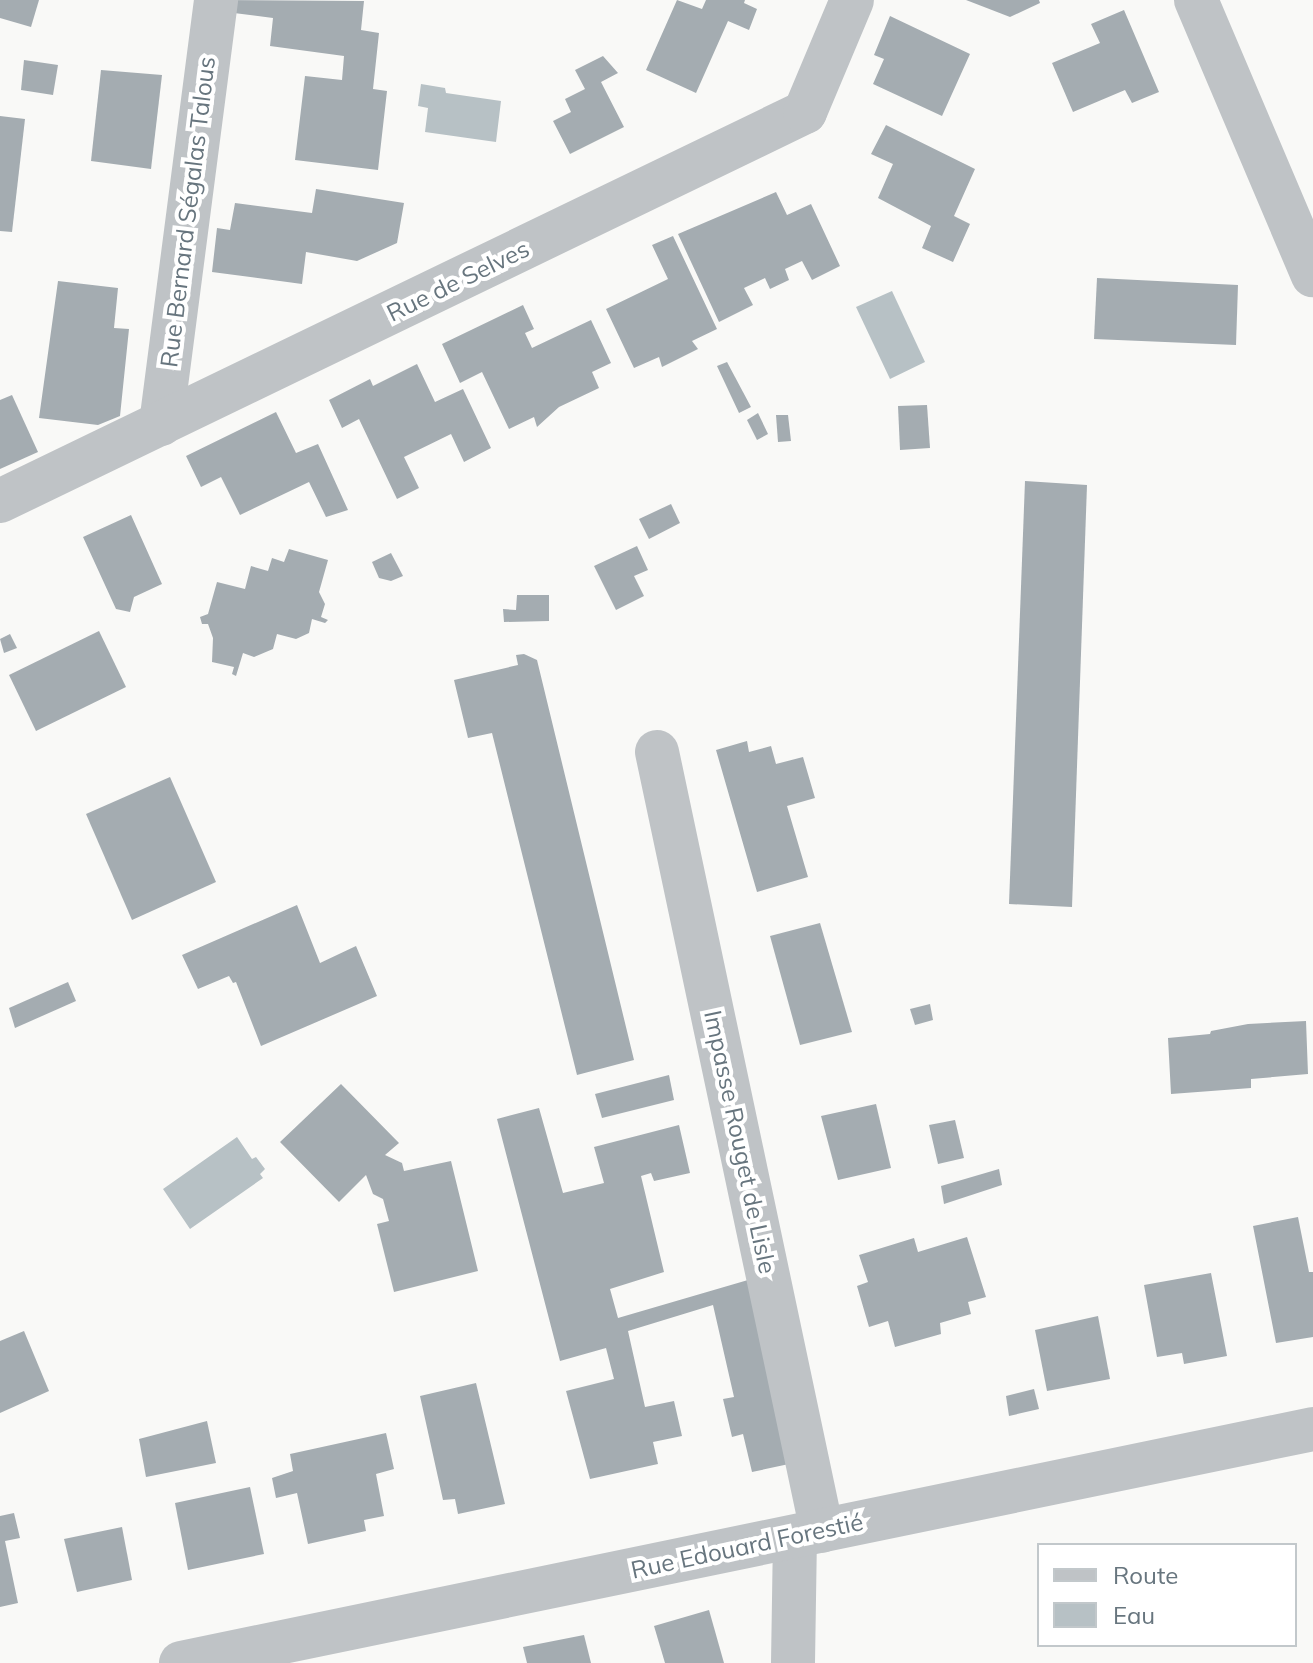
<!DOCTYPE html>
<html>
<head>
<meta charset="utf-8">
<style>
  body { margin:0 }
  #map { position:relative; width:1313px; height:1663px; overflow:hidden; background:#f9f9f7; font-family:Mulish,sans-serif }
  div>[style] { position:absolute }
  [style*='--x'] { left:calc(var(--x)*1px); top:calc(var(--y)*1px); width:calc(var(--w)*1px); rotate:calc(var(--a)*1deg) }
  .water>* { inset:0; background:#b7c1c5 }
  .building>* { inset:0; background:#a4acb1 }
  .minor>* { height:44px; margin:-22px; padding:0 22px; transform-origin:22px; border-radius:22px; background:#bfc3c6 }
  .tertiary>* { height:44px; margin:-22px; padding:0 22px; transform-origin:22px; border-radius:22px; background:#bfc3c6 }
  span { translate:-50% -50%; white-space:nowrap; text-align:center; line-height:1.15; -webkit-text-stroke:8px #fff; paint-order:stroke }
  .street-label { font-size:24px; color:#67757e }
  .legend { position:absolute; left:1037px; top:1543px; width:260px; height:104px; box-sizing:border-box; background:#fff; border:2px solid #c2c8cb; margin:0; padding:10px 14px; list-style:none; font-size:24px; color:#67757e }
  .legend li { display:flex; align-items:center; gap:16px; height:40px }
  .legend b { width:40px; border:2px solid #c2c8cb }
</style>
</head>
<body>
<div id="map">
  <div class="water">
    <i style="clip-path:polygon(421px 84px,445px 88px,446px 93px,501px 101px,496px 142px,425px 132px,428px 108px,418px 106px)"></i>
    <i style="clip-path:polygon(892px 291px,925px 362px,890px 379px,856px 307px)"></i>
    <i style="clip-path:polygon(237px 1137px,252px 1159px,256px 1157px,265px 1169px,260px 1174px,263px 1178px,190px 1229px,163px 1189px)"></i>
  </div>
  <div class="building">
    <i style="clip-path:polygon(0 0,39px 0,31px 27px,0 18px)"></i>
    <i style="clip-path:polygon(219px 0,364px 1px,361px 30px,379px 33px,373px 89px,387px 91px,378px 170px,295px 160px,305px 76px,342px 80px,344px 56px,270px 46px,273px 18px,218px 11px)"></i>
    <i style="clip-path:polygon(677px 0,702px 9px,706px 0,745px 0,744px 3px,757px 9px,749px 30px,728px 21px,696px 93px,646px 70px)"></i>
    <i style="clip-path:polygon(966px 0,1039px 0,1040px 3px,1010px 17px)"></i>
    <i style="clip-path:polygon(1124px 10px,1159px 92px,1132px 103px,1125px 90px,1073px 112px,1052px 63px,1100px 43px,1091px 24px)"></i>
    <i style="clip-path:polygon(890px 16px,970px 54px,942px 116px,873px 84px,884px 59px,874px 55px)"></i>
    <i style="clip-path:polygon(603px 56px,618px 73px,601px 82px,624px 127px,570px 154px,553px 121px,571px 112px,565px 99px,585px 89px,575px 70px)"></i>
    <i style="clip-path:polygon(24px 60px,58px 65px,53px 95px,21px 90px)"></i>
    <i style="clip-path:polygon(101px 70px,162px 75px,151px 169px,91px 161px)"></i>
    <i style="clip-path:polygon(0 116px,25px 119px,12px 232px,0 231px)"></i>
    <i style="clip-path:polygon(886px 125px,975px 169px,954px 216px,970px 224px,953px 262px,922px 248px,931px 226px,878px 198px,893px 164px,871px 154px)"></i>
    <i style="clip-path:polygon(316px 189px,404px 203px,397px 243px,357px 261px,306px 252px,302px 284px,212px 272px,217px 228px,230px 230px,235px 203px,312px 213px)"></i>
    <i style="clip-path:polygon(776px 192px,787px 215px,811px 204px,840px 266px,812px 280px,802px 261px,785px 269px,789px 280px,770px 289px,765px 278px,744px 288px,753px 305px,719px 322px,678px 234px)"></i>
    <i style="clip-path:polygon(673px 236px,717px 329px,692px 341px,698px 349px,662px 367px,659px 357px,634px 368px,606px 309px,668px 279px,652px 245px)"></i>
    <i style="clip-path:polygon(1097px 278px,1238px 285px,1236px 345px,1094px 339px)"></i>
    <i style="clip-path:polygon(58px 281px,118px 288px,114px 328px,129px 329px,120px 416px,98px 425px,39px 418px)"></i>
    <i style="clip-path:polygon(523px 305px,534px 329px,525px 333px,532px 348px,591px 320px,611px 363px,592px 372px,599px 388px,559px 407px,537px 427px,534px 417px,509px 429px,482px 372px,460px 383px,442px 344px)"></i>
    <i style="clip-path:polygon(727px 362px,751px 407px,739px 413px,717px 366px)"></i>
    <i style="clip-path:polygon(417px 364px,435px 402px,463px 389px,491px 448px,464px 462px,451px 434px,404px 457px,419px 488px,397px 499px,359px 419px,342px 428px,329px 400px,370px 379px,373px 386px)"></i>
    <i style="clip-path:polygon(12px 395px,38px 452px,0 469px,0 400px)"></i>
    <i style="clip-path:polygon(927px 405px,930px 448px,900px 450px,898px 406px)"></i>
    <i style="clip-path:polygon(276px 412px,296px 453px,318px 444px,348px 510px,326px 517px,309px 482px,240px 515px,221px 477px,201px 487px,186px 456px)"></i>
    <i style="clip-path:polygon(758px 413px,768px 434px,757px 440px,747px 420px)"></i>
    <i style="clip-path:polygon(776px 415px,788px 415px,791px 441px,778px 442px)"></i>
    <i style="clip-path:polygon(1025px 481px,1087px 485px,1072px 907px,1009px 904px)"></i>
    <i style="clip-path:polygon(671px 504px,680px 523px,649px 539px,639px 519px)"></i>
    <i style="clip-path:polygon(131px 515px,162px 584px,134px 597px,130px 612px,116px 609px,83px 537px)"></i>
    <i style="clip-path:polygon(637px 546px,648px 570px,634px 576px,644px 596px,616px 610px,594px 566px)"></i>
    <i style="clip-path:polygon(289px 549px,328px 560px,319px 592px,325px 604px,321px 617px,328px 620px,325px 623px,312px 619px,309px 633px,296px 639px,277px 634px,273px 649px,254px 657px,243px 653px,236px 676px,232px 674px,234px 667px,212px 662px,213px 638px,208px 624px,202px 624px,200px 617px,208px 614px,217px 582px,245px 589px,251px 566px,268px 571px,272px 558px,284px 562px)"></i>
    <i style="clip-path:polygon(391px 553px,403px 576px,391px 581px,379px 578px,372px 562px)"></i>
    <i style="clip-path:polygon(517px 595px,549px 595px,549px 621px,504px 622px,503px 609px,516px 610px)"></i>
    <i style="clip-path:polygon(99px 631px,126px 687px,36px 731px,9px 675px)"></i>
    <i style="clip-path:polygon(10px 634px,17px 648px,4px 653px,0 639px)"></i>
    <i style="clip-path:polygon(524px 654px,537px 660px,634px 1060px,577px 1075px,492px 733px,468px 738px,454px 680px,518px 665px,516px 655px)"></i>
    <i style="clip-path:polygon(747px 741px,749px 752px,771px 746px,776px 764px,803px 757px,815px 798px,787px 806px,808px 877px,757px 892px,716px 750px)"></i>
    <i style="clip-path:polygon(170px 777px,216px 882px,132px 920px,86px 814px)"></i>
    <i style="clip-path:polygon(297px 905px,320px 963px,356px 946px,377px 996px,261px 1046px,236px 982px,233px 983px,229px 976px,198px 989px,182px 955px)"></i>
    <i style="clip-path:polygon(820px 923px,852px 1032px,800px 1045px,770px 936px)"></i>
    <i style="clip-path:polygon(68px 982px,76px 1001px,15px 1028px,9px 1008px)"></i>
    <i style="clip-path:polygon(930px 1004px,933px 1020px,915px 1025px,910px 1009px)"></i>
    <i style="clip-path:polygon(1306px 1021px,1308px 1074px,1251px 1079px,1251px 1088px,1171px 1094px,1168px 1038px,1210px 1034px,1211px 1031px,1248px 1024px)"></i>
    <i style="clip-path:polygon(669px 1075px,674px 1100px,602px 1118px,595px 1094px)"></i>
    <i style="clip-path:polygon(341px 1084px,399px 1143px,385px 1155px,402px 1163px,404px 1171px,451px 1161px,478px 1271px,394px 1292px,377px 1224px,389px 1221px,383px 1199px,373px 1194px,366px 1175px,339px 1202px,280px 1142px)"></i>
    <i style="clip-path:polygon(876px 1104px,891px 1168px,838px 1180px,821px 1116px)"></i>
    <i style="clip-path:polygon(539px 1108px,563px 1193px,604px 1183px,594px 1147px,679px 1125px,690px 1173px,654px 1181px,651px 1173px,641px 1176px,664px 1272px,610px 1289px,618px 1318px,748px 1280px,789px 1464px,752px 1472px,743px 1434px,732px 1437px,723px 1399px,734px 1397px,713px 1305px,628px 1331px,645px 1407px,674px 1401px,682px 1436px,653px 1442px,658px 1464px,590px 1479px,566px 1391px,614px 1379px,606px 1348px,560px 1361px,497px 1119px)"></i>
    <i style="clip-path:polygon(955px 1120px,964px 1158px,938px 1164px,929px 1125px)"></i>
    <i style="clip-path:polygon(999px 1169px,1002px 1185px,944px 1204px,941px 1186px)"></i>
    <i style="clip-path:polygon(1298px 1217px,1309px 1272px,1313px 1272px,1313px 1337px,1276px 1343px,1253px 1226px)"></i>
    <i style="clip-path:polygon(967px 1237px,986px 1297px,968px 1302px,971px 1314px,940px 1323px,941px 1334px,895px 1347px,888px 1321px,869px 1327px,857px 1286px,868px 1282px,859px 1255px,914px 1238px,918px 1252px)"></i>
    <i style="clip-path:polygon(1211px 1273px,1227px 1356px,1184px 1364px,1182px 1353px,1157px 1357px,1144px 1285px)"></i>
    <i style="clip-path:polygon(1098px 1316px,1110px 1379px,1047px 1391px,1035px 1330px)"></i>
    <i style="clip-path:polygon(24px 1331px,49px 1391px,0 1413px,0 1341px)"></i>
    <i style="clip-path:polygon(476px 1383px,505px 1504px,458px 1514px,455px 1499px,443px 1500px,420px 1396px)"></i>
    <i style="clip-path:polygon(1034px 1389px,1039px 1409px,1009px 1416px,1006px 1396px)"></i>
    <i style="clip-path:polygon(207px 1421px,216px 1463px,146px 1477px,139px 1439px)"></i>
    <i style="clip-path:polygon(386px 1433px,394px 1469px,376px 1474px,384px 1516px,364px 1520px,366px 1531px,308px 1544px,297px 1493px,276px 1498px,272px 1478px,293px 1471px,290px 1454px)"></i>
    <i style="clip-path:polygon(250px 1487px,264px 1554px,188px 1570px,175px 1503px)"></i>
    <i style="clip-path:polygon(14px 1513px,20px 1538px,5px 1541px,18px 1603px,0 1607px,0 1516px)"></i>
    <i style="clip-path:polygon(122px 1527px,132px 1580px,77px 1592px,64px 1539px)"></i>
    <i style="clip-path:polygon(709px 1610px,724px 1663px,665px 1663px,654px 1626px)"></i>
    <i style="clip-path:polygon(584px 1635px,591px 1663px,527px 1663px,523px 1647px)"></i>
  </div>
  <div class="minor">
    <i style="--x:1196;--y:0;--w:299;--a:67"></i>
    <i style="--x:161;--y:424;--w:428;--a:-82.6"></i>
    <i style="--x:0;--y:501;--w:894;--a:-25.79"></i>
    <i style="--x:805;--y:112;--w:121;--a:-67.2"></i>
    <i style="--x:657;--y:752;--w:796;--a:78.04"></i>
    <i style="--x:793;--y:1663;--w:126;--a:-89.1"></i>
  </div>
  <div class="tertiary">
    <i style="--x:181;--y:1663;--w:1156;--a:-11.68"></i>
  </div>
  <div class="street-label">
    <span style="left:188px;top:212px;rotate:-83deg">Rue Bernard Ségalas Talous</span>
    <span style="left:458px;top:281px;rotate:-26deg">Rue de Selves</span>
    <span style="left:740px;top:1142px;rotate:78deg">Impasse Rouget de Lisle</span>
    <span style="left:747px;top:1546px;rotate:-12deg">Rue Edouard Forestié</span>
  </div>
  <ul class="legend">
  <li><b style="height:10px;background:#bfc3c6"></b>Route</li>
  <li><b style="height:22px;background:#b7c1c5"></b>Eau</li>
  </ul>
</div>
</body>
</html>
